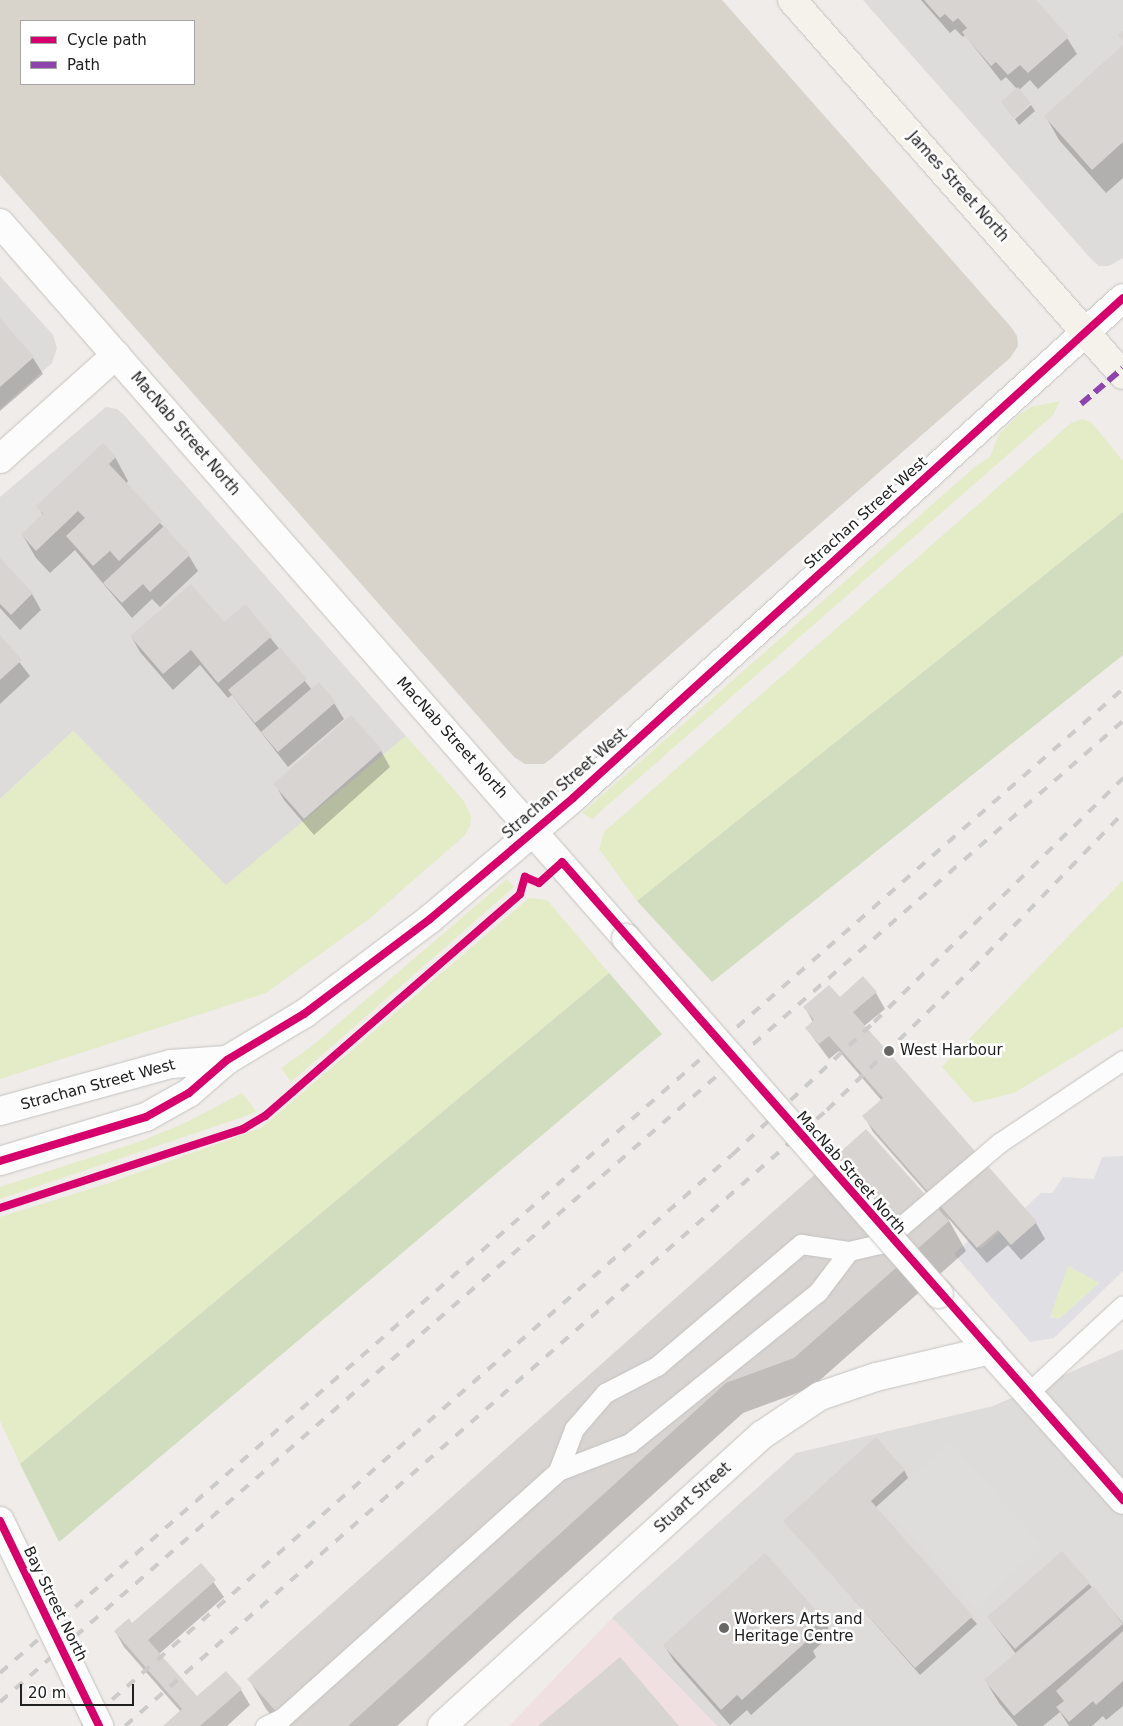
<!DOCTYPE html>
<html>
<head>
<meta charset="utf-8">
<style>
  body { margin:0 }
  #map { position:relative; width:1123px; height:1726px; overflow:hidden; background:#efece9; font-family:"DejaVu Sans",sans-serif }
  div>[style] { position:absolute }
  [style*='--x'] { left:calc(var(--x)*1px); top:calc(var(--y)*1px); width:calc(var(--w)*1px); rotate:calc(var(--a)*1deg) }
  .residential>* { inset:0; background:#dedcdb }
  .commercial>* { inset:0; background:#f1e0e2 }
  .construction>* { inset:0; background:#d8d4cb }
  .grass>* { inset:0; background:#e4ecc7 }
  .forest>* { inset:0; background:#d1ddbe }
  .parking>* { inset:0; background:#dfdddc }
  .plaza>* { inset:0; background:#e0e0e4 }
  .shadow>* { inset:0; background:#0003 }
  .building>* { inset:0; background:#d7d4d2 }
  .roads { filter:drop-shadow(0 0 1px #c4c3c1) drop-shadow(0 0 1px #c4c3c1) }
  .service>* { height:19px; margin:-9.5px; padding:0 9.5px; transform-origin:9.5px; border-radius:9.5px; background:#fdfcfc }
  .minor>* { height:28px; margin:-14px; padding:0 14px; transform-origin:14px; border-radius:14px; background:#fdfcfc }
  .secondary>* { height:28px; margin:-14px; padding:0 14px; transform-origin:14px; border-radius:14px; background:#f4f2eb }
  .rail>* { height:4px; margin-top:-2px; transform-origin:0; background:repeating-linear-gradient(90deg,#cbcbca 0 10px,transparent 0 20px) }
  .bridges { filter:drop-shadow(0 0 1px #c4c3c1) drop-shadow(0 0 1px #c4c3c1) }
  .minor-bridge>* { height:28px; margin:-14px; padding:0 14px; transform-origin:14px; border-radius:14px; background:#fdfcfc }
  .tertiary-bridge>* { height:28px; margin:-14px; padding:0 14px; transform-origin:14px; border-radius:14px; background:#fdfcfc }
  .quiet>* { height:6px; margin-top:-3px; transform-origin:0; background:repeating-linear-gradient(90deg,#8e44ad 0 12px,transparent 0 18px) }
  .cycleway>* { height:8px; margin:-4px; padding:0 4px; transform-origin:4px; border-radius:4px; background:#d6006c }
  .dots>* { width:14px; height:14px; translate:-50% -50%; box-sizing:border-box; border:2px solid #fff; border-radius:50% }
  span { translate:-50% -50%; white-space:nowrap; text-align:center; line-height:1.15; -webkit-text-stroke:5px #fff; paint-order:stroke }
  .street-label { font-size:15px; color:#202020 }
  .poi-label { font-size:15px; color:#202020 }
  .left { translate:0 -50%; text-align:left }
  .legend { position:absolute; left:20px; top:20px; width:175px; height:65px; box-sizing:border-box; background:#fff; border:1px solid #a6a6a6; margin:0; padding:6px 9px; list-style:none; font-size:15px; color:#202020 }
  .legend li { display:flex; align-items:center; gap:10px; height:25px }
  .legend b { width:25px; border:1px solid #a6a6a6 }
  .scale { position:absolute; left:20px; top:1684px; width:114px; height:22px; box-sizing:border-box; border:2px solid #202020; border-top:0; padding-left:6px; font-size:15px; line-height:18px; white-space:nowrap; color:#202020; -webkit-text-stroke:4px #fff; paint-order:stroke }
</style>
</head>
<body>
<div id="map">
  <div class="residential">
    <i style="clip-path:polygon(863px 0,1123px 0,1123px 258px,1109px 266px,1099px 266px,1092px 260px)"></i>
    <i style="clip-path:polygon(0 276px,53px 335px,57px 348px,52px 363px,0 409px)"></i>
    <i style="clip-path:polygon(106px 407px,117px 409px,124px 415px,406px 736px,226px 886px,73px 731px,0 799px,0 497px)"></i>
    <i style="clip-path:polygon(1123px 1349px,1123px 1726px,717px 1726px,612px 1618px,796px 1453px,993px 1406px)"></i>
  </div>
  <div class="commercial">
    <i style="clip-path:polygon(612px 1618px,717px 1726px,509px 1726px)"></i>
  </div>
  <div class="construction">
    <i style="clip-path:polygon(evenodd,0 0,722px 0,1011px 327px,1017px 336px,1018px 346px,1010px 358px,552px 758px,544px 764px,525px 764px,514px 757px,0 175px,0 0,21px 21px,194px 21px,194px 84px,21px 84px,21px 21px)"></i>
  </div>
  <div class="grass">
    <i style="clip-path:polygon(1060px 401px,1053px 415px,592px 819px,582px 813px,977px 465px,990px 457px,999px 434px,1019px 415px,1031px 407px)"></i>
    <i style="clip-path:polygon(1082px 419px,1091px 422px,1123px 461px,1123px 512px,637px 901px,599px 849px,604px 832px,1071px 423px)"></i>
    <i style="clip-path:polygon(73px 731px,226px 885px,406px 736px,464px 801px,471px 817px,470px 825px,465px 835px,369px 919px,266px 993px,0 1079px,0 799px)"></i>
    <i style="clip-path:polygon(507px 879px,514px 887px,291px 1082px,281px 1068px,312px 1046px)"></i>
    <i style="clip-path:polygon(1123px 880px,1123px 1027px,1014px 1093px,974px 1103px,942px 1067px)"></i>
    <i style="clip-path:polygon(529px 898px,547px 900px,609px 973px,20px 1464px,0 1421px,0 1217px,109px 1183px,261px 1128px)"></i>
    <i style="clip-path:polygon(242px 1093px,256px 1111px,249px 1115px,0 1199px,0 1187px,144px 1140px,187px 1122px)"></i>
    <i style="clip-path:polygon(1068px 1266px,1099px 1283px,1059px 1319px,1049px 1316px)"></i>
  </div>
  <div class="forest">
    <i style="clip-path:polygon(1123px 512px,1123px 655px,712px 982px,637px 901px)"></i>
    <i style="clip-path:polygon(609px 973px,662px 1034px,59px 1542px,20px 1464px)"></i>
  </div>
  <div class="parking">
    <i style="clip-path:polygon(950px 1443px,1042px 1546px,975px 1606px,883px 1503px)"></i>
  </div>
  <div class="plaza">
    <i style="clip-path:polygon(evenodd,1123px 1156px,1123px 1271px,1054px 1338px,1030px 1342px,954px 1254px,971px 1238px,981px 1249px,1041px 1193px,1052px 1193px,1063px 1177px,1094px 1179px,1102px 1157px,1123px 1156px,1068px 1266px,1099px 1283px,1059px 1319px,1050px 1317px,1068px 1266px)"></i>
  </div>
  <div class="shadow">
    <i style="clip-path:polygon(921px 0,1035px 0,1067px 38px,1077px 54px,1038px 89px,1030px 80px,1019px 90px,1030px 103px,1013px 117px,1002px 102px,1017px 89px,1006px 77px,1001px 81px,965px 35px,963px 37px,955px 29px,950px 33px)"></i>
    <i style="clip-path:polygon(1123px 47px,1123px 178px,1106px 193px,1059px 140px,1046px 117px)"></i>
    <i style="clip-path:polygon(1031px 105px,1035px 111px,1019px 125px,1015px 119px)"></i>
    <i style="clip-path:polygon(0 320px,33px 358px,43px 374px,0 411px)"></i>
    <i style="clip-path:polygon(115px 457px,128px 481px,126px 484px,189px 556px,198px 571px,160px 607px,152px 599px,132px 618px,75px 550px,50px 573px,36px 558px,22px 534px,43px 516px,38px 506px)"></i>
    <i style="clip-path:polygon(0 560px,32px 594px,41px 610px,20px 630px,0 608px)"></i>
    <i style="clip-path:polygon(245px 606px,312px 690px,334px 703px,344px 719px,288px 767px,232px 695px,228px 698px,200px 665px,173px 690px,140px 652px,131px 636px,223px 624px)"></i>
    <i style="clip-path:polygon(0 637px,30px 676px,0 704px)"></i>
    <i style="clip-path:polygon(351px 717px,381px 751px,390px 767px,314px 835px,284px 800px,275px 784px)"></i>
    <i style="clip-path:polygon(876px 993px,885px 1009px,864px 1026px,1036px 1223px,1045px 1239px,1021px 1260px,1008px 1245px,987px 1263px,947px 1217px,966px 1251px,811px 1388px,743px 1413px,397px 1726px,281px 1726px,266px 1709px,249px 1679px,940px 1208px,873px 1132px,864px 1116px,882px 1101px,839px 1051px,829px 1059px,806px 1028px,813px 1022px,805px 1008px)"></i>
    <i style="clip-path:polygon(904px 1470px,908px 1478px,875px 1508px,977px 1624px,920px 1675px,785px 1521px)"></i>
    <i style="clip-path:polygon(1062px 1553px,1123px 1623px,1123px 1706px,1106px 1720px,1103px 1716px,1092px 1726px,1069px 1726px,1060px 1712px,1043px 1726px,1018px 1726px,999px 1703px,985px 1680px,1016px 1654px,989px 1618px)"></i>
    <i style="clip-path:polygon(201px 1565px,224px 1597px,159px 1654px,197px 1698px,241px 1690px,250px 1705px,227px 1726px,164px 1726px,181px 1712px,124px 1647px,115px 1631px,132px 1625px)"></i>
    <i style="clip-path:polygon(822px 1618px,832px 1634px,813px 1651px,816px 1657px,751px 1715px,747px 1710px,730px 1725px,674px 1661px,664px 1645px)"></i>
  </div>
  <div class="building">
    <i style="clip-path:polygon(924px 0,1036px 0,1069px 37px,1028px 73px,1020px 65px,1008px 75px,996px 62px,991px 66px,962px 32px,967px 28px,958px 18px,953px 22px,945px 14px,940px 18px)"></i>
    <i style="clip-path:polygon(1123px 31px,1123px 41px,1118px 35px)"></i>
    <i style="clip-path:polygon(1123px 45px,1123px 142px,1092px 170px,1044px 116px)"></i>
    <i style="clip-path:polygon(1018px 87px,1031px 103px,1014px 118px,1001px 102px)"></i>
    <i style="clip-path:polygon(0 318px,34px 357px,0 387px)"></i>
    <i style="clip-path:polygon(103px 443px,116px 457px,109px 464px,162px 521px,119px 561px,110px 551px,93px 566px,66px 536px,85px 518px,78px 511px,36px 551px,21px 534px,43px 514px,36px 506px)"></i>
    <i style="clip-path:polygon(164px 526px,190px 555px,150px 592px,143px 584px,122px 603px,103px 583px)"></i>
    <i style="clip-path:polygon(0 558px,33px 593px,11px 615px,0 604px)"></i>
    <i style="clip-path:polygon(191px 584px,224px 622px,245px 604px,272px 636px,218px 683px,191px 650px,163px 674px,130px 636px)"></i>
    <i style="clip-path:polygon(0 635px,22px 660px,0 680px)"></i>
    <i style="clip-path:polygon(280px 647px,307px 679px,255px 723px,228px 690px)"></i>
    <i style="clip-path:polygon(319px 682px,336px 702px,278px 752px,261px 732px)"></i>
    <i style="clip-path:polygon(351px 715px,382px 750px,304px 819px,273px 784px)"></i>
    <i style="clip-path:polygon(863px 976px,877px 992px,853px 1012px,1037px 1222px,1011px 1245px,998px 1230px,977px 1248px,862px 1116px,883px 1098px,829px 1036px,819px 1044px,805px 1028px,814px 1020px,803px 1007px,829px 985px,840px 997px)"></i>
    <i style="clip-path:polygon(866px 1129px,949px 1221px,794px 1358px,726px 1383px,348px 1726px,289px 1726px,247px 1679px)"></i>
    <i style="clip-path:polygon(876px 1437px,905px 1470px,871px 1501px,973px 1616px,915px 1668px,783px 1521px)"></i>
    <i style="clip-path:polygon(1062px 1551px,1090px 1583px,1015px 1649px,987px 1617px)"></i>
    <i style="clip-path:polygon(765px 1553px,823px 1618px,804px 1635px,808px 1640px,742px 1700px,737px 1695px,721px 1710px,663px 1645px)"></i>
    <i style="clip-path:polygon(201px 1563px,216px 1580px,148px 1640px,197px 1696px,226px 1671px,242px 1689px,200px 1726px,163px 1726px,182px 1709px,114px 1631px,129px 1618px,132px 1623px)"></i>
    <i style="clip-path:polygon(1093px 1586px,1123px 1624px,1014px 1716px,984px 1680px)"></i>
    <i style="clip-path:polygon(1123px 1631px,1123px 1681px,1096px 1705px,1093px 1701px,1069px 1722px,1056px 1707px,1064px 1701px,1056px 1691px)"></i>
    <i style="clip-path:polygon(620px 1657px,679px 1726px,538px 1726px)"></i>
  </div>
  <div class="roads">
    <div class="service">
      <i style="--x:1028;--y:1393;--w:129;--a:-42.8"></i>
      <i style="--x:558;--y:1471;--w:45;--a:-69.1"></i>
      <i style="--x:574;--y:1429;--w:48;--a:-49.3"></i>
      <i style="--x:605;--y:1393;--w:59;--a:-27.4"></i>
      <i style="--x:657;--y:1366;--w:189;--a:-40.3"></i>
      <i style="--x:801;--y:1244;--w:49;--a:8.3"></i>
      <i style="--x:849;--y:1251;--w:32;--a:-13"></i>
      <i style="--x:880;--y:1244;--w:156;--a:-40.3"></i>
      <i style="--x:999;--y:1143;--w:149;--a:-33.8"></i>
      <i style="--x:265;--y:1726;--w:19;--a:-25"></i>
      <i style="--x:282;--y:1718;--w:370;--a:-41.8"></i>
      <i style="--x:558;--y:1471;--w:77;--a:-21.3"></i>
      <i style="--x:630;--y:1443;--w:241;--a:-38.8"></i>
      <i style="--x:818;--y:1292;--w:51;--a:-52.9"></i>
    </div>
    <div class="minor">
      <i style="--x:0;--y:223;--w:950;--a:48.8"></i>
      <i style="--x:0;--y:459;--w:156;--a:-41.9"></i>
      <i style="--x:0;--y:1111;--w:177;--a:-15.4"></i>
      <i style="--x:171;--y:1064;--w:56;--a:-4.1"></i>
      <i style="--x:0;--y:1161;--w:152;--a:-16.8"></i>
      <i style="--x:146;--y:1117;--w:49;--a:-29.2"></i>
      <i style="--x:189;--y:1093;--w:50;--a:-41"></i>
      <i style="--x:227;--y:1060;--w:90;--a:-30.9"></i>
      <i style="--x:304;--y:1014;--w:158;--a:-37"></i>
      <i style="--x:430;--y:919;--w:187;--a:-40.2"></i>
      <i style="--x:573;--y:798;--w:743;--a:-42.27"></i>
      <i style="--x:939;--y:1294;--w:276;--a:48.2"></i>
      <i style="--x:442;--y:1726;--w:433;--a:-42.3"></i>
      <i style="--x:762;--y:1435;--w:70;--a:-33.9"></i>
      <i style="--x:820;--y:1396;--w:59;--a:-18.7"></i>
      <i style="--x:876;--y:1377;--w:117;--a:-13.3"></i>
    </div>
    <div class="secondary">
      <i style="--x:792;--y:0;--w:500;--a:48.57"></i>
    </div>
  </div>
  <div class="rail">
    <i style="--x:0;--y:1673;--w:1493;--a:-41.23"></i>
    <i style="--x:0;--y:1702;--w:1491;--a:-41.14"></i>
    <i style="--x:82;--y:1726;--w:865;--a:-41.3"></i>
    <i style="--x:732;--y:1155;--w:195;--a:-43.1"></i>
    <i style="--x:874;--y:1022;--w:349;--a:-44.4"></i>
    <i style="--x:125;--y:1726;--w:934;--a:-41.27"></i>
    <i style="--x:827;--y:1110;--w:202;--a:-44.2"></i>
    <i style="--x:972;--y:969;--w:217;--a:-45.9"></i>
  </div>
  <div class="bridges">
    <div class="minor-bridge">
      <i style="--x:626;--y:938;--w:474;--a:48.7"></i>
    </div>
    <div class="tertiary-bridge">
      <i style="--x:0;--y:1521;--w:228;--a:64.2"></i>
    </div>
  </div>
  <div class="quiet">
    <i style="--x:1081;--y:404;--w:55;--a:-40.6"></i>
  </div>
  <div class="cycleway">
    <i style="--x:0;--y:1161;--w:152;--a:-16.8"></i>
    <i style="--x:146;--y:1117;--w:49;--a:-29.2"></i>
    <i style="--x:189;--y:1093;--w:50;--a:-41"></i>
    <i style="--x:227;--y:1060;--w:90;--a:-30.9"></i>
    <i style="--x:304;--y:1014;--w:158;--a:-37"></i>
    <i style="--x:430;--y:919;--w:187;--a:-40.2"></i>
    <i style="--x:573;--y:798;--w:743;--a:-42.27"></i>
    <i style="--x:0;--y:1208;--w:256;--a:-18"></i>
    <i style="--x:243;--y:1129;--w:26;--a:-31"></i>
    <i style="--x:265;--y:1116;--w:338;--a:-41"></i>
    <i style="--x:520;--y:894;--w:18;--a:-74"></i>
    <i style="--x:525;--y:877;--w:15;--a:23"></i>
    <i style="--x:539;--y:883;--w:31;--a:-42"></i>
    <i style="--x:562;--y:862;--w:850;--a:48.67"></i>
    <i style="--x:0;--y:1521;--w:228;--a:64.2"></i>
  </div>
  <div class="dots">
    <i style="left:889px;top:1051px;background:#686766"></i>
    <i style="left:724px;top:1628px;background:#686766"></i>
  </div>
  <div class="street-label">
    <span style="left:958px;top:187px;rotate:48deg">James Street North</span>
    <span style="left:185px;top:434px;rotate:49deg">MacNab Street North</span>
    <span style="left:866px;top:513px;rotate:-42deg">Strachan Street West</span>
    <span style="left:452px;top:738px;rotate:48deg">MacNab Street North</span>
    <span style="left:565px;top:784px;rotate:-41deg">Strachan Street West</span>
    <span style="left:98px;top:1085px;rotate:-15deg">Strachan Street West</span>
    <span style="left:851px;top:1173px;rotate:49deg">MacNab Street North</span>
    <span style="left:693px;top:1498px;rotate:-42deg">Stuart Street</span>
    <span style="left:55px;top:1604px;rotate:64deg">Bay Street North</span>
  </div>
  <div class="poi-label">
    <span class="left" style="left:900px;top:1051px">West Harbour</span>
    <span class="left" style="left:734px;top:1628px">Workers Arts and<br>Heritage Centre</span>
  </div>
  <ul class="legend">
  <li><b style="height:6px;background:#d6006c"></b>Cycle path</li>
  <li><b style="height:6px;background:#8e44ad"></b>Path</li>
  </ul>
  <div class="scale">20 m</div>
</div>
</body>
</html>
